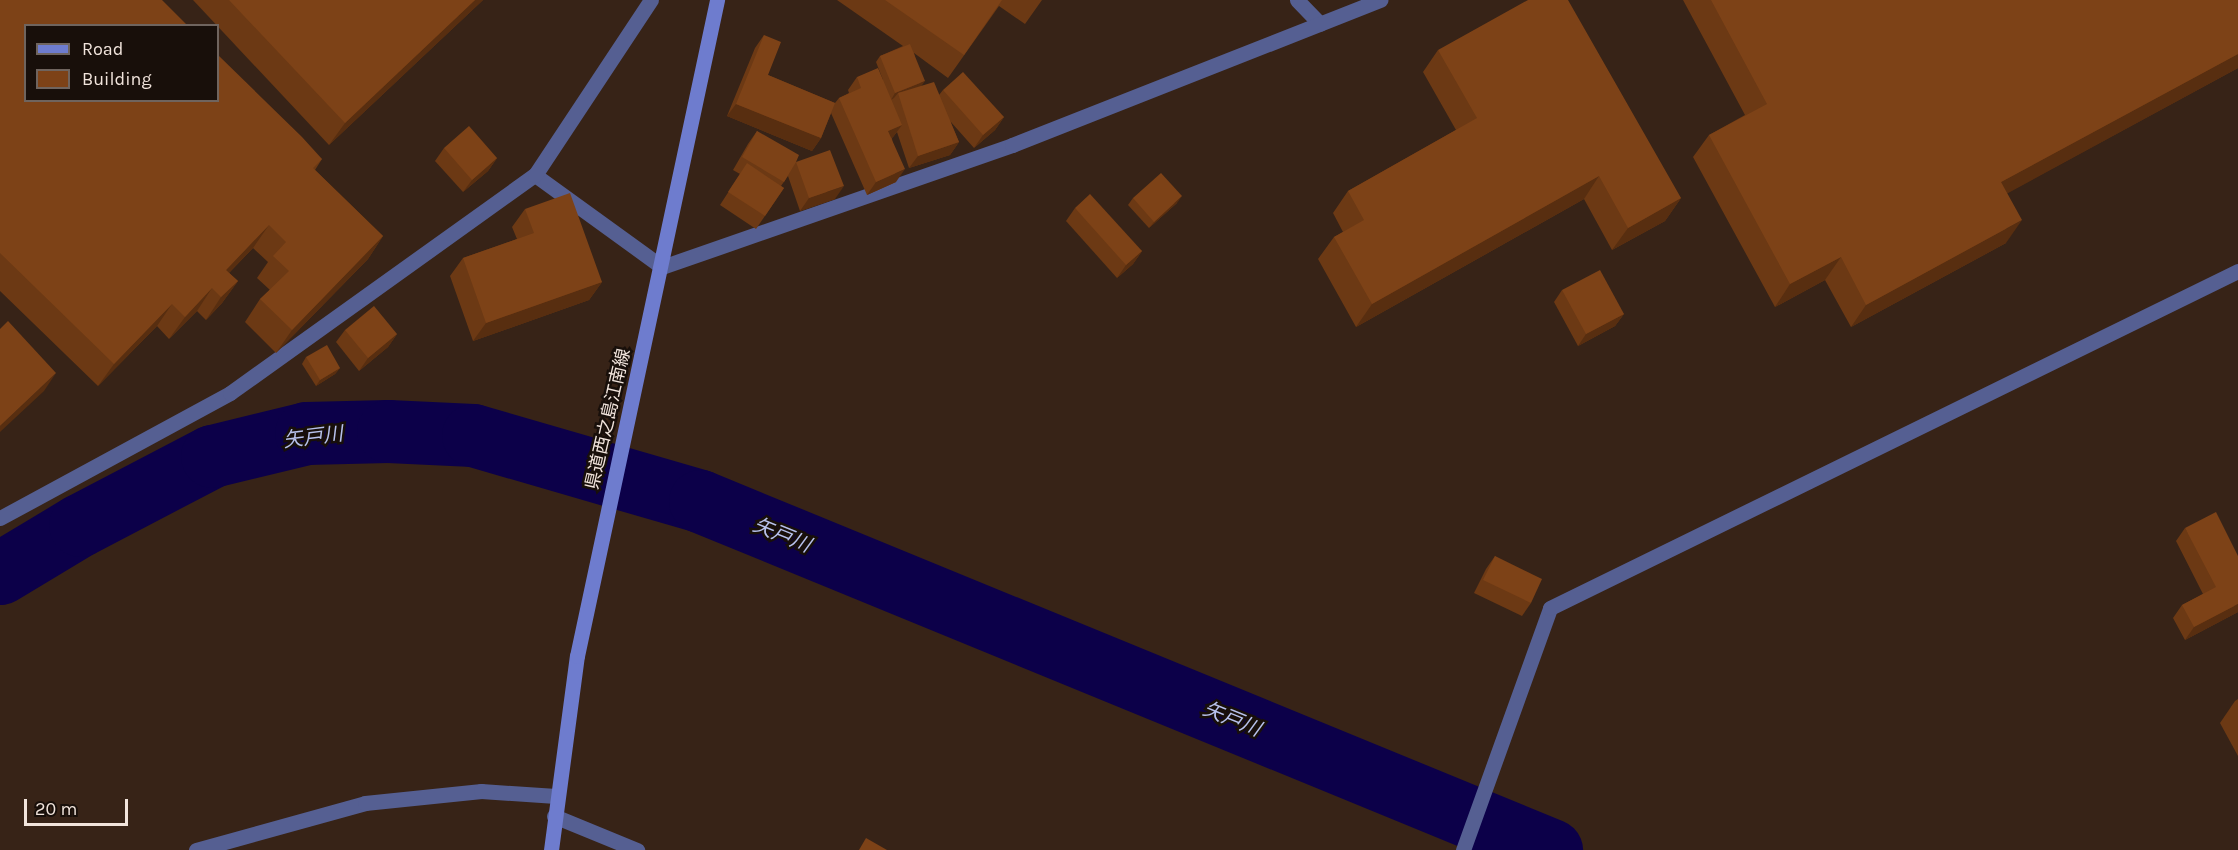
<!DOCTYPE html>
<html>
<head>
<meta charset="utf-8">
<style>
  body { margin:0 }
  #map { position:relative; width:2238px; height:850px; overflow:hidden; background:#372317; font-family:Karla,"Noto Sans JP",sans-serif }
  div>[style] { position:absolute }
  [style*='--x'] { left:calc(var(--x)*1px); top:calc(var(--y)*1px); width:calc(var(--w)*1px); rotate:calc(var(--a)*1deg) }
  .river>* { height:63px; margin:-31.5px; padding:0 31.5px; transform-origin:31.5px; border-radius:31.5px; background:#0c0049 }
  .minor>* { height:15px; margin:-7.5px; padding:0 7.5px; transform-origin:7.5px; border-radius:7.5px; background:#555f92 }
  .secondary>* { height:15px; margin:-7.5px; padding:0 7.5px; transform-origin:7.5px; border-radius:7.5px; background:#6e7cce }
  .wall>* { inset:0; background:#6c3914 }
  .shaded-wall>* { inset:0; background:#582e10 }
  .building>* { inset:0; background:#7d4217 }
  span { translate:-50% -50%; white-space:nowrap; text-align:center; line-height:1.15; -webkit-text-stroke:5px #180f0a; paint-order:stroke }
  .street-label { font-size:18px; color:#f1e4dc }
  .water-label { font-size:20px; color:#b7c1ec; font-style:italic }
  .legend { position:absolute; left:24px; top:24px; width:195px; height:78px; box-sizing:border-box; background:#180f0a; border:2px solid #6f645e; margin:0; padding:8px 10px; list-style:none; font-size:18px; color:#f1e4dc }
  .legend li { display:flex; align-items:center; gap:12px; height:30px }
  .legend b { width:30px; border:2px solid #6f645e }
  .scale { position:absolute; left:24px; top:799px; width:104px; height:27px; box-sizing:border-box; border:3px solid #f1e4dc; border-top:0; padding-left:8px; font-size:18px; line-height:21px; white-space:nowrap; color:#f1e4dc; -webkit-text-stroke:4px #180f0a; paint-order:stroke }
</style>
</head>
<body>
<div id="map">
  <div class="river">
    <i style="--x:0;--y:573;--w:93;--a:-31"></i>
    <i style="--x:80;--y:525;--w:149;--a:-27.6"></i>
    <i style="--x:212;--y:456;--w:97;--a:-13.7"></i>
    <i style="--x:306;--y:433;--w:82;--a:-1.4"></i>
    <i style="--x:388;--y:431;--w:85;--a:2.7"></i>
    <i style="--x:473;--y:435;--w:236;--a:16.2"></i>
    <i style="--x:700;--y:501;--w:920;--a:22.3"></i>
  </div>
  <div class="minor">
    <i style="--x:1297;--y:0;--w:33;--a:46"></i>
    <i style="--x:535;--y:175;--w:157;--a:35.9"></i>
    <i style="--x:662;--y:267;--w:371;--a:-19.2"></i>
    <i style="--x:1012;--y:145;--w:396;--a:-21.5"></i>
    <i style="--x:0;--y:518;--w:262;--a:-28.5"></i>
    <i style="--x:230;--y:393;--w:375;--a:-35.6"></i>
    <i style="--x:535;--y:175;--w:210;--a:-56.5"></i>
    <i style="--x:554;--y:816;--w:90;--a:22.3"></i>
    <i style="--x:196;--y:850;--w:175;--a:-15.5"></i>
    <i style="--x:365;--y:803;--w:117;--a:-5.9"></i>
    <i style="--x:481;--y:791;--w:75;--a:3.8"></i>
    <i style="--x:1463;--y:850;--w:257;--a:-70.2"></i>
    <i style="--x:1550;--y:608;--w:766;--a:-26.1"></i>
  </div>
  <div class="secondary">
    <i style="--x:551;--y:850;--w:196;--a:-82.4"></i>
    <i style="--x:577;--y:656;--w:671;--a:-77.95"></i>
  </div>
  <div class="wall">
    <i style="clip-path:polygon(0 0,322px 159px,315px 170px,383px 236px,368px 259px,276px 353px,245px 322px,260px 299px,270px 290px,257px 278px,268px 262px,253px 248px,229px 273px,238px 281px,222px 303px,206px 320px,197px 311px,169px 339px,157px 326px,98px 386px,0 291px)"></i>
    <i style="clip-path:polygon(193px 0,483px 0,329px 145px)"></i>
    <i style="clip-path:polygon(837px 0,1042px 0,1025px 24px,999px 6px,948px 78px,914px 53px,921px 86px,939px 95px,943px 90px,1004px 117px,995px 130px,974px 148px,950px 121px,959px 142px,950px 155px,909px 168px,897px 132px,893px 137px,892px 138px,896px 182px,867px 195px,831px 113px,821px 138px,812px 151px,727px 116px,755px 48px,764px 35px,768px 75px,835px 103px,839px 98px,849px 93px,848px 90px,857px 77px,883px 80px,876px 62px,880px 56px,903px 46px)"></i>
    <i style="clip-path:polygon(1683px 0,2238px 0,2238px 68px,2007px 193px,2006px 243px,1851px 327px,1825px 280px,1775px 307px,1693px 157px,1709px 135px,1745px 115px)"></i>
    <i style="clip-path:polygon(1438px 50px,1681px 198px,1665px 221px,1612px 250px,1584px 199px,1356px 327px,1318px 259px,1334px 237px,1343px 232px,1333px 213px,1348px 191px,1456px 130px,1423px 72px)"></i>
    <i style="clip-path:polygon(757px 131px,796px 162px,835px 199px,800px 211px,788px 176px,781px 186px,784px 188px,756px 229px,720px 205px,740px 174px,733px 170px,748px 144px)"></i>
    <i style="clip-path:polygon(444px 148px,497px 158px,488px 171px,463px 192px,435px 161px)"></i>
    <i style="clip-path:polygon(1133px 198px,1177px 203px,1149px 228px,1128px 205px)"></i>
    <i style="clip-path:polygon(1075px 208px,1142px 251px,1133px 264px,1117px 278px,1066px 221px)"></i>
    <i style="clip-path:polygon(525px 209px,602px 282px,589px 300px,473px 341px,450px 276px,463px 258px,517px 239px,512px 227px)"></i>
    <i style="clip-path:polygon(1562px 290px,1624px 314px,1615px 326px,1578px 346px,1554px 302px)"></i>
    <i style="clip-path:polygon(345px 330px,397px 334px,388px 347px,359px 371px,336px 342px)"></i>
    <i style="clip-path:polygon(306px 357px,340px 368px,335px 374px,316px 386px,302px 364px)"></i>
    <i style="clip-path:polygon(2185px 528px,2238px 612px,2185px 640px,2173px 618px,2182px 605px,2203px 594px,2176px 541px)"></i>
    <i style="clip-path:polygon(1495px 556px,1531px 603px,1522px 616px,1474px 593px,1486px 569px)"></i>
    <i style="clip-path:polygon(2238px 699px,2238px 756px,2220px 723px,2235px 701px)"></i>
  </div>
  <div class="shaded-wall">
    <i style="clip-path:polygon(475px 0,483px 0,329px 145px,345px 123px)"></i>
    <i style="clip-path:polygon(2238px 54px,2238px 68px,1986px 205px,2001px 182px)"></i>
    <i style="clip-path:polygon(925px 81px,920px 88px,898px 93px,894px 98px,891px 100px,895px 93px)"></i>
    <i style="clip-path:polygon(736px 104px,821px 138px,812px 151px,727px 116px)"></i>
    <i style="clip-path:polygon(1004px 117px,995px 130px,974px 148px,983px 135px)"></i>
    <i style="clip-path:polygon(902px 125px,893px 137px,879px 144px,888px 131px)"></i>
    <i style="clip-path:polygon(959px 142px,950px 155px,909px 168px,918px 156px)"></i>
    <i style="clip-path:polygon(497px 158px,488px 171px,463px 192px,472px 180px)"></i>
    <i style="clip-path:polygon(905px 169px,896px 182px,867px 195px,876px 182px)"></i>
    <i style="clip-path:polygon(1599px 176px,1584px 199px,1356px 327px,1372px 304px)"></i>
    <i style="clip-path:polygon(844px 186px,835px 199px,800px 211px,809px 198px)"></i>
    <i style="clip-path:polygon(1182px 196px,1177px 203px,1149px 228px,1154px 222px)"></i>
    <i style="clip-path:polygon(1681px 198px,1665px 221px,1612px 250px,1628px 228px)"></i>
    <i style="clip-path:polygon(2022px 220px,2006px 243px,1851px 327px,1866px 305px)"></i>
    <i style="clip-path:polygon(269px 225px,253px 248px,213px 289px,226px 270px)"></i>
    <i style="clip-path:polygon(383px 236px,368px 259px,276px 353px,292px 330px)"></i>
    <i style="clip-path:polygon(1142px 251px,1133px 264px,1117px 278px,1126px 265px)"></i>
    <i style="clip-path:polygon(1841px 257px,1825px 280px,1775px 307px,1790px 284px)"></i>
    <i style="clip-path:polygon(238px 281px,222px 303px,206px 320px,221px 297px)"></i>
    <i style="clip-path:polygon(602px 282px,589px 300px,473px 341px,486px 323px)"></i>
    <i style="clip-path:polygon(212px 288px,197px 311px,169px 339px,185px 317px)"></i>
    <i style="clip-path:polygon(172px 304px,157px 326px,98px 386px,114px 364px)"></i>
    <i style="clip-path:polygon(1624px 314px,1615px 326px,1578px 346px,1586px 334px)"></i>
    <i style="clip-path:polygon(397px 334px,388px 347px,359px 371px,368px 358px)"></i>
    <i style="clip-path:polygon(340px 368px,335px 374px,316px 386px,320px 380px)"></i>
    <i style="clip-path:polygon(56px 373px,44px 391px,0 432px,0 426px)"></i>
    <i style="clip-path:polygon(2238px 604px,2238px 612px,2185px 640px,2194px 627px)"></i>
  </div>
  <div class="building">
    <i style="clip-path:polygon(0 0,162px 0,188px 26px,26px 26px,26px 100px,218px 100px,218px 55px,302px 137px,322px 159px,313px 168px,383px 236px,292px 330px,260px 299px,289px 271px,273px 256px,286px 242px,269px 225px,226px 270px,238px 281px,221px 297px,212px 288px,185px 317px,172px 304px,114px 364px,0 253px)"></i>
    <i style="clip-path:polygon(229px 0,475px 0,345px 123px)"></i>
    <i style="clip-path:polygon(885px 0,1002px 0,964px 55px)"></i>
    <i style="clip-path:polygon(1528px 0,1568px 0,1681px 198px,1628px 228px,1599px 176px,1372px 304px,1334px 237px,1364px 220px,1348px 191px,1477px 118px,1438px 50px)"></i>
    <i style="clip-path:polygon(1711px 0,2238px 0,2238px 54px,2001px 182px,2022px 220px,1866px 305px,1841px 257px,1790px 284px,1709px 135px,1767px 104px)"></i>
    <i style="clip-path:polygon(764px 35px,781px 42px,768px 75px,835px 103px,821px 138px,736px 104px)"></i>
    <i style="clip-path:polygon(910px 44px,925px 81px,895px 93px,880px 56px)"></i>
    <i style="clip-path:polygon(878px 68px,902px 125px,888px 131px,905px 169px,876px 182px,839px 98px,861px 88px,857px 77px)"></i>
    <i style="clip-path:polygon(963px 72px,1004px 117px,983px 135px,943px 90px)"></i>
    <i style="clip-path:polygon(934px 82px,959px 142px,918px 156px,898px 93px)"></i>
    <i style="clip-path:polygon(469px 126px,497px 158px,472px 180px,444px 148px)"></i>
    <i style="clip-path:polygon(757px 131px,799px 155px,796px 162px,830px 150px,844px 186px,809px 198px,796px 162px,784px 182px,742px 157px)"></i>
    <i style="clip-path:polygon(747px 163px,784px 188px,765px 216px,728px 192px)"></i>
    <i style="clip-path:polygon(1161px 173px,1182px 196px,1154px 222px,1133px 198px)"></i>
    <i style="clip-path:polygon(570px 193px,602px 282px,486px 323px,463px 258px,534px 233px,525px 209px)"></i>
    <i style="clip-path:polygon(1090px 194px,1142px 251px,1126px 265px,1075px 208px)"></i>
    <i style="clip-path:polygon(1600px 270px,1624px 314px,1586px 334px,1562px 290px)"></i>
    <i style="clip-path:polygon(374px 306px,397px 334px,368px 358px,345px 330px)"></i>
    <i style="clip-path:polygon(8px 321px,56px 373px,0 426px,0 329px)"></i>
    <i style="clip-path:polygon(327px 345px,340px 368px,320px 380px,306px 357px)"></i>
    <i style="clip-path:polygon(2216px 512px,2238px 556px,2238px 604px,2194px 627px,2182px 605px,2216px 587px,2185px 528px)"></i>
    <i style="clip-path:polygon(1495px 556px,1542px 579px,1531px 603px,1483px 580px)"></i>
    <i style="clip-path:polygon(866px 838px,887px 850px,859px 850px)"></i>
  </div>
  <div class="street-label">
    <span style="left:608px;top:419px;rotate:-77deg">県道西之島江南線</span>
  </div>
  <div class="water-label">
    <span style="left:313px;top:437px;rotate:-7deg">矢戸川</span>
    <span style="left:782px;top:535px;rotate:22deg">矢戸川</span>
    <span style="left:1232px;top:719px;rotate:22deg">矢戸川</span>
  </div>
  <ul class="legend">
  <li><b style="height:8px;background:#6e7cce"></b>Road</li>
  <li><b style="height:16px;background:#7d4217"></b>Building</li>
  </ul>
  <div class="scale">20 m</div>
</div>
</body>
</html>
